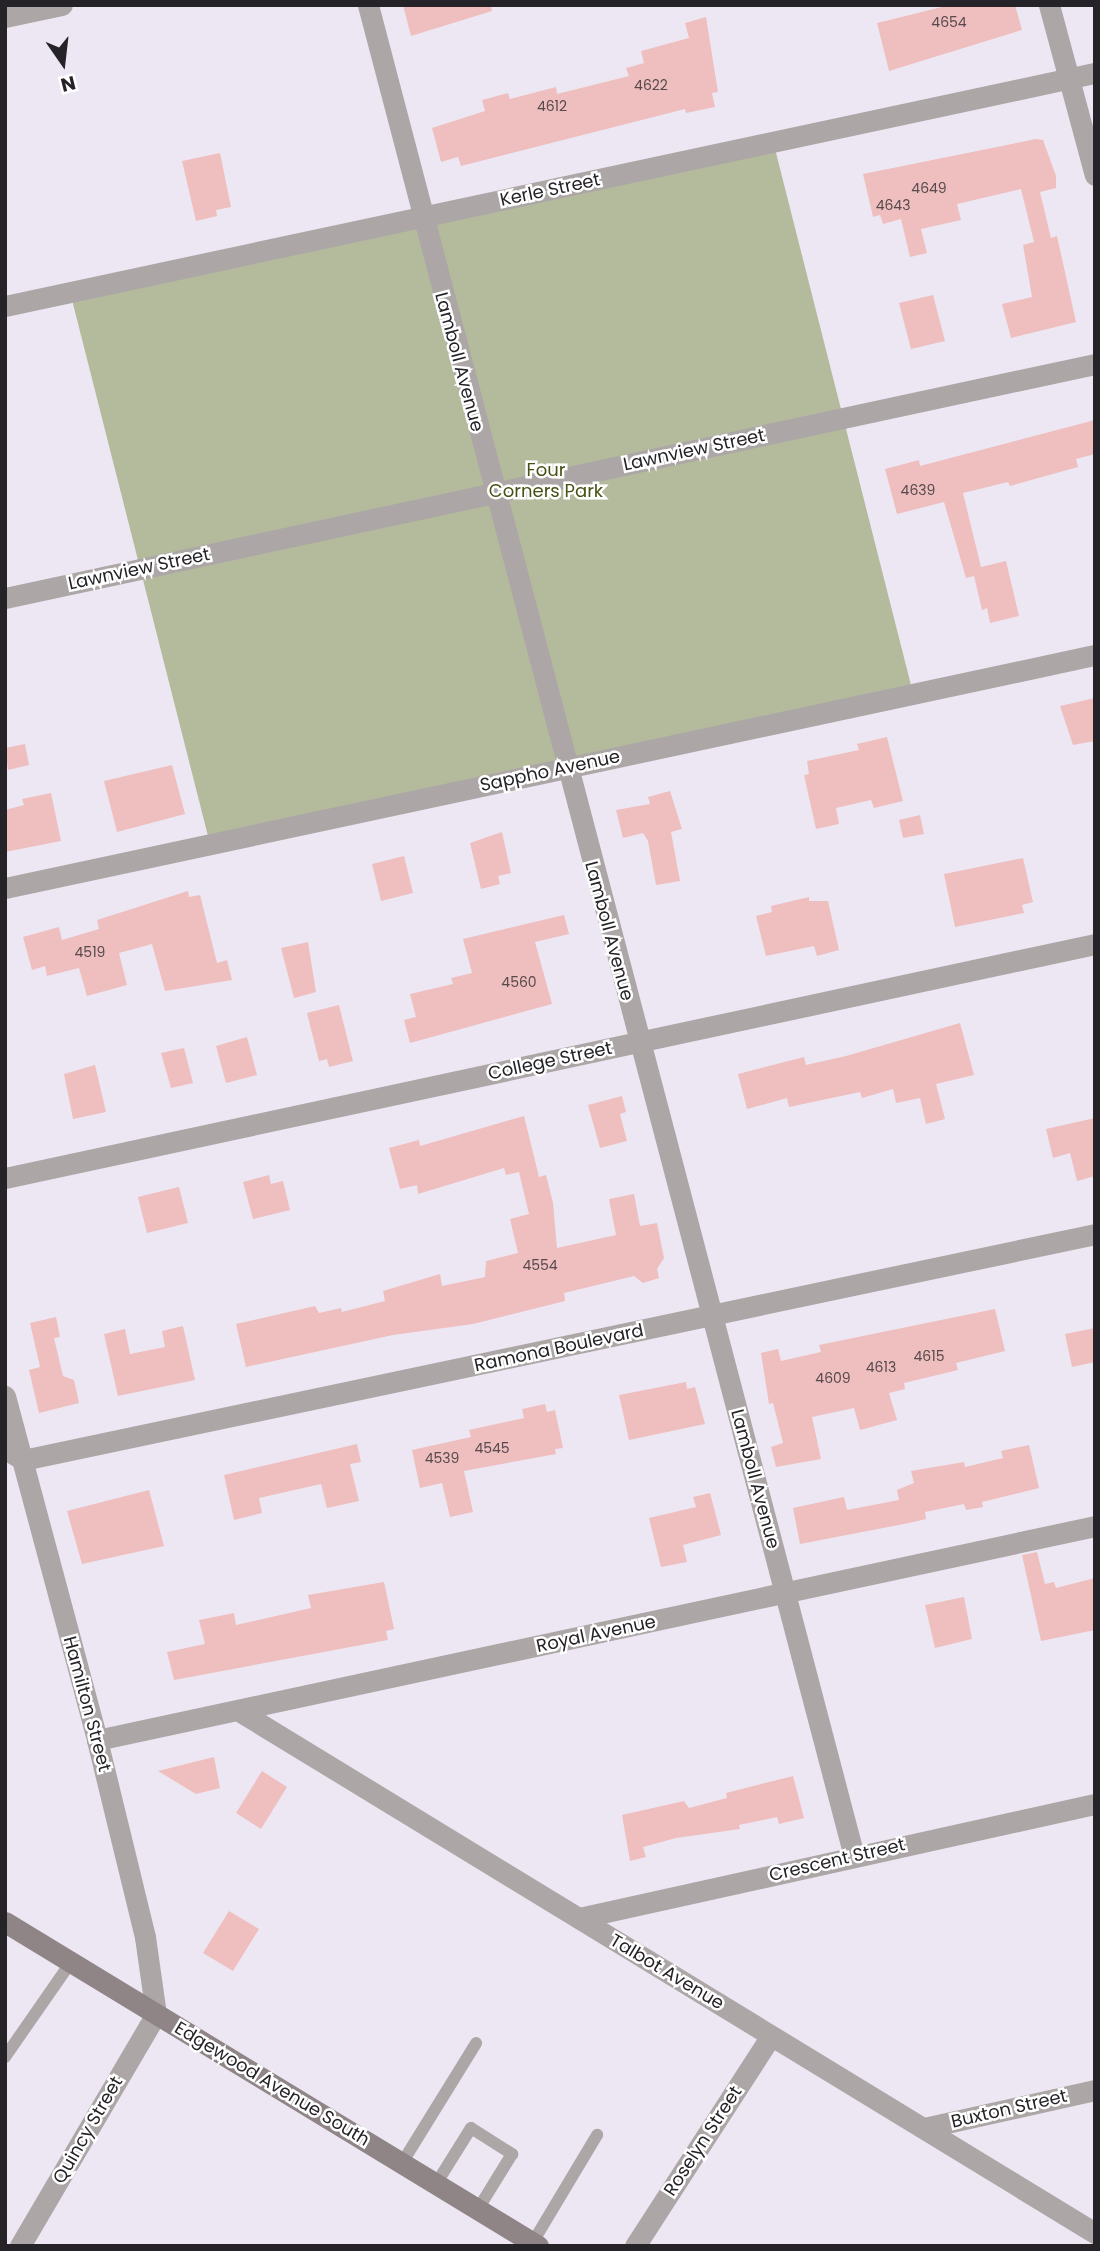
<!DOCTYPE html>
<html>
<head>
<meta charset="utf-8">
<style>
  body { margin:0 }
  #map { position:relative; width:1100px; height:2251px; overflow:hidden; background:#ede7f3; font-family:Poppins,sans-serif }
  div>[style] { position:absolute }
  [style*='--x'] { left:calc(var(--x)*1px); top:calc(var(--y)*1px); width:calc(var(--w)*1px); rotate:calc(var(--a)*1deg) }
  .green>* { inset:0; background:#b4bb9d }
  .building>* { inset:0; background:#eebfbe }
  .lane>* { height:12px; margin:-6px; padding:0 6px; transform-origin:6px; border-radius:6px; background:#ada6a6 }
  .street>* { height:21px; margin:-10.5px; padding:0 10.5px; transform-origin:10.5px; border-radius:10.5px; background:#ada6a6 }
  .secondary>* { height:21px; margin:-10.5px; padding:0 10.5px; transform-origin:10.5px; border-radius:10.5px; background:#8f8586 }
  span { translate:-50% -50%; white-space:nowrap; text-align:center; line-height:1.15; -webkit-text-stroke:5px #fff; paint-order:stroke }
  .number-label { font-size:14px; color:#584a4e }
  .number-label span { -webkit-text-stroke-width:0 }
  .street-label { font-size:18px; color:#262328 }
  .park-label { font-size:18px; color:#475114 }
  .frame { position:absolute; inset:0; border:7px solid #262328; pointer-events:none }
  .north { position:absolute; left:28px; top:28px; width:70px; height:70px; -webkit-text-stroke:5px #fff; paint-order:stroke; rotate:166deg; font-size:19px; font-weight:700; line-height:28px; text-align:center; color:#262328 }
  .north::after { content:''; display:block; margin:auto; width:24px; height:32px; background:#262328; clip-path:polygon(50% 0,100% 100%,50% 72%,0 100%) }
</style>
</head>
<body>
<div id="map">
  <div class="green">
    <i style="clip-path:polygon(773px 141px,913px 693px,210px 844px,70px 292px)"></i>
  </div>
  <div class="building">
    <i style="clip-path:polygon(403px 5px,491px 5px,492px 11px,411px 36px)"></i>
    <i style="clip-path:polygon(950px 5px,1015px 5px,1022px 30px,889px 71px,877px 23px)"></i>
    <i style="clip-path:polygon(706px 17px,718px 92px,712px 93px,715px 107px,686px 113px,685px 109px,461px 166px,458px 157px,441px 162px,432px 128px,485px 111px,482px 100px,508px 93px,510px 99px,556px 87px,557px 94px,629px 76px,626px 68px,644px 63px,641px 51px,689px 38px,685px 23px)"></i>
    <i style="clip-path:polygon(1036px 139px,1043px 140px,1056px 176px,1056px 188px,1040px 192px,1051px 238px,1057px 236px,1076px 322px,1011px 338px,1002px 304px,1032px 297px,1023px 245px,1034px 242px,1021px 189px,957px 204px,961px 220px,921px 229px,927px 253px,910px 257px,901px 219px,883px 224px,880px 215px,873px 217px,863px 174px)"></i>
    <i style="clip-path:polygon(220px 153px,231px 207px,216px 210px,217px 216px,196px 221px,182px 161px)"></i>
    <i style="clip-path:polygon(933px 295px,945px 341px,911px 349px,899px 303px)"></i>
    <i style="clip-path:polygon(1095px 420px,1095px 454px,1076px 459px,1078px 467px,1010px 486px,1008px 482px,963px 493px,981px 567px,1006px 561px,1019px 616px,990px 623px,987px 608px,982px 610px,974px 576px,966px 578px,944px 502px,897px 514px,885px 469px,919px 460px,920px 466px)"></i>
    <i style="clip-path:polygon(1095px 698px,1095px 741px,1073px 745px,1060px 706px)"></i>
    <i style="clip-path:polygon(887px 737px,903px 801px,874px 808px,871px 800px,836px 808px,839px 824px,816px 829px,804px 775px,809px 774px,807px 761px,859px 750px,857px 744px)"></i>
    <i style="clip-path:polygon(25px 744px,29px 765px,8px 770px,5px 748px)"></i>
    <i style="clip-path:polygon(172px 765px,185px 814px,117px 832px,104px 781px)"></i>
    <i style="clip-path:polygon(670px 791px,682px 829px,671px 832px,680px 881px,656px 885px,648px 841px,643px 833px,623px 838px,616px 810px,650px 804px,648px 797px)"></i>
    <i style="clip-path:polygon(51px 793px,61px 841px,5px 852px,5px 810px,24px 805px,22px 799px)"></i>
    <i style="clip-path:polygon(920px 815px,924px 834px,903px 838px,899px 820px)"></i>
    <i style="clip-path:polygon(502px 832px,511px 873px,498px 876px,500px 884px,481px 889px,470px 843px)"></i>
    <i style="clip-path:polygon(404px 856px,413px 893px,381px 901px,372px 864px)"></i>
    <i style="clip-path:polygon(1023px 858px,1033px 902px,1022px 905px,1024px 913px,955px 927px,944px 874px)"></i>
    <i style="clip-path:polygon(188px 891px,189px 897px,200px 895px,217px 963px,227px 960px,232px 980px,165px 991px,152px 944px,119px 953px,127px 985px,87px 996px,79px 968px,47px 976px,45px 966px,32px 970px,23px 937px,59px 927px,62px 940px,99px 929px,97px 920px)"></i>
    <i style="clip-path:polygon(809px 897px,809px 901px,828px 901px,839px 950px,817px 956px,814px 946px,766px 956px,756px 916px,772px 912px,771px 906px)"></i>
    <i style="clip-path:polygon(564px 915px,569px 934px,535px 942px,552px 1004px,410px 1043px,404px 1020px,416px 1017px,410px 994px,453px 984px,451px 978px,472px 973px,463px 939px)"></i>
    <i style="clip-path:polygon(308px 942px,316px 992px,294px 998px,281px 948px)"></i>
    <i style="clip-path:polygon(339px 1005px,353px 1061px,329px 1067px,327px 1059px,319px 1061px,307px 1013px)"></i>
    <i style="clip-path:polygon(960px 1023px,974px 1075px,936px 1084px,945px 1119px,926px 1124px,920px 1098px,896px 1103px,893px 1089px,862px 1098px,860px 1092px,789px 1107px,787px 1098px,747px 1109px,738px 1074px,804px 1057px,806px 1065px,846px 1056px)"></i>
    <i style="clip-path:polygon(247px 1037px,257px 1075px,226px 1083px,216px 1046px)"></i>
    <i style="clip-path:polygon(184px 1048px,193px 1083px,171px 1088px,161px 1053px)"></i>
    <i style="clip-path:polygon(95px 1065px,106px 1112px,73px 1119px,64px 1074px)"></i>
    <i style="clip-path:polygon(622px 1096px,626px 1112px,620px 1114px,627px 1141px,600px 1148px,588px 1105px)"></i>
    <i style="clip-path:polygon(524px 1116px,539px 1177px,546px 1175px,553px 1203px,557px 1248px,616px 1235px,609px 1199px,634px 1194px,640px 1226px,657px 1223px,664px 1258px,657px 1269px,659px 1278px,643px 1283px,634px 1276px,564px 1293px,565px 1301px,473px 1324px,393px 1335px,246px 1367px,236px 1324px,315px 1306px,319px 1313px,341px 1308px,342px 1312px,385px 1301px,383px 1291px,440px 1274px,442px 1286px,485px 1277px,486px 1261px,518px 1253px,510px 1219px,529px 1214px,519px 1172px,506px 1175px,504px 1168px,418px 1194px,417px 1185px,400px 1189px,389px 1148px,419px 1140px,420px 1146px)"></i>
    <i style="clip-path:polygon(1095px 1118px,1095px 1176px,1077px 1181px,1070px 1153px,1053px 1158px,1046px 1129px)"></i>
    <i style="clip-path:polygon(269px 1175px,271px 1184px,283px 1181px,290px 1210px,253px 1219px,243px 1182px)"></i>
    <i style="clip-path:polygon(179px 1187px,188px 1223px,147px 1233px,138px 1197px)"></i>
    <i style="clip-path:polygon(995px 1309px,1005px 1351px,956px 1363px,958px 1370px,904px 1383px,905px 1389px,889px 1393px,897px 1420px,860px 1430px,854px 1408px,812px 1417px,821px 1459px,776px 1467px,771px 1447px,783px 1443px,773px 1403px,769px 1404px,761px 1353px,778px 1349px,781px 1361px,821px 1352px,819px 1345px)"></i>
    <i style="clip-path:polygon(56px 1317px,60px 1337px,54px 1338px,63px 1376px,74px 1380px,79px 1403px,39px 1413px,29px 1370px,40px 1367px,30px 1323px)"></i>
    <i style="clip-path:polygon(183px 1326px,195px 1380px,118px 1396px,104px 1334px,125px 1329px,130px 1354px,165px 1347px,162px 1331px)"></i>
    <i style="clip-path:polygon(1095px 1328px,1095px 1362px,1072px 1367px,1065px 1334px)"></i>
    <i style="clip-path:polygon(686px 1382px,687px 1389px,695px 1387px,705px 1424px,629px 1440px,619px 1395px)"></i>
    <i style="clip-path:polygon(545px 1404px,547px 1412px,555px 1410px,563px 1448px,555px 1449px,556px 1454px,464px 1471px,473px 1512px,450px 1517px,442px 1483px,420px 1488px,412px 1450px,471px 1437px,469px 1430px,524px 1418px,522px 1409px)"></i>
    <i style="clip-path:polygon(357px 1444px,361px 1462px,350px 1464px,359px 1501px,327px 1508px,321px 1484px,259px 1498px,262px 1513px,234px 1520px,224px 1475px)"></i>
    <i style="clip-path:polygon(1029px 1445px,1039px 1488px,982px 1502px,983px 1507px,966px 1510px,964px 1504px,925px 1512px,926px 1519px,909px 1523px,800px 1544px,793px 1508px,844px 1497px,847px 1510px,899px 1500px,897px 1490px,914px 1483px,911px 1471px,964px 1462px,965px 1467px,1003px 1458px,1001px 1451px)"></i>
    <i style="clip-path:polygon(149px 1490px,164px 1546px,82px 1564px,67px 1511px)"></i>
    <i style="clip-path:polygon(710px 1493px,721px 1535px,683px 1545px,687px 1562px,661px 1567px,649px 1518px,696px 1507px,693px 1497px)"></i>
    <i style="clip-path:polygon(1037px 1552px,1045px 1584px,1054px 1582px,1056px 1588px,1095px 1578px,1095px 1630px,1041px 1641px,1022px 1555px)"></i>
    <i style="clip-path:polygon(384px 1582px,394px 1629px,386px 1631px,388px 1640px,174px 1680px,167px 1652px,205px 1644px,199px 1620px,234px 1613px,236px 1625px,311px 1608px,308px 1595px)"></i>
    <i style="clip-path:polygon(964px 1597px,972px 1639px,935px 1648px,925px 1605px)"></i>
    <i style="clip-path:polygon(214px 1757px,220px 1788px,196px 1794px,158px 1771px)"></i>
    <i style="clip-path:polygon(262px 1771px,287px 1787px,261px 1829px,236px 1813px)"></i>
    <i style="clip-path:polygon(793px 1776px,804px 1818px,779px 1824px,777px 1817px,739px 1825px,740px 1829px,676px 1838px,643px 1847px,646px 1857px,630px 1861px,622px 1815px,684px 1801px,689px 1808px,727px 1798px,726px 1793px)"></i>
    <i style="clip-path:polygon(229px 1911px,259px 1929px,233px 1971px,203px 1953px)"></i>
  </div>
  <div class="lane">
    <i style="--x:5;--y:2057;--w:116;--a:-55.2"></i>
    <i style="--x:402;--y:2163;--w:141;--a:-58.3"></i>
    <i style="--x:436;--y:2184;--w:66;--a:-58"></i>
    <i style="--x:471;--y:2128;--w:49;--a:32.4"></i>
    <i style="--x:512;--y:2154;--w:65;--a:121.7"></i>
    <i style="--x:533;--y:2242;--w:125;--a:-59.1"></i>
  </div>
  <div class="street">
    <i style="--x:368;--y:5;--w:1914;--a:75.29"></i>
    <i style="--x:1049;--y:5;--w:176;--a:74.9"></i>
    <i style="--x:5;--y:17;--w:58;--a:-11.9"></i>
    <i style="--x:5;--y:306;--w:1115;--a:-12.07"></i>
    <i style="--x:5;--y:598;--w:1115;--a:-12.12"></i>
    <i style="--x:5;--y:888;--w:1115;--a:-12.07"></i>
    <i style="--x:5;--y:1178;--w:1115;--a:-12.12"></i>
    <i style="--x:5;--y:1396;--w:356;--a:75"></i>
    <i style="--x:97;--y:1740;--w:203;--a:76.3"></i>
    <i style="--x:145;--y:1937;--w:78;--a:81.9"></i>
    <i style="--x:156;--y:2014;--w:269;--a:120.4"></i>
    <i style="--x:5;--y:1449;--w:21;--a:31"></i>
    <i style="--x:23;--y:1460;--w:1096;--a:-11.9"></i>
    <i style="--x:239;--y:1711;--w:1003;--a:31.38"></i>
    <i style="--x:97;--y:1740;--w:1021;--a:-12.1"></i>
    <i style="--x:579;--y:1918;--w:528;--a:-12.46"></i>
    <i style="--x:924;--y:2128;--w:175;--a:-12.5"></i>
    <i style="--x:635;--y:2246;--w:250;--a:-57.1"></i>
  </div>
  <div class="secondary">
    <i style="--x:5;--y:1922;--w:624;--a:31.29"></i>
  </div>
  <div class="number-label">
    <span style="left:949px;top:22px">4654</span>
    <span style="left:651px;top:85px">4622</span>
    <span style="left:552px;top:106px">4612</span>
    <span style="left:929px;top:188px">4649</span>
    <span style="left:893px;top:205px">4643</span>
    <span style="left:918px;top:490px">4639</span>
    <span style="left:90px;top:952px">4519</span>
    <span style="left:519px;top:982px">4560</span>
    <span style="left:540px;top:1265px">4554</span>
    <span style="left:929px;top:1356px">4615</span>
    <span style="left:881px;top:1367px">4613</span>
    <span style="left:833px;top:1378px">4609</span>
    <span style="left:492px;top:1448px">4545</span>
    <span style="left:442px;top:1458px">4539</span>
  </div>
  <div class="street-label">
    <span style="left:550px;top:190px;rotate:-12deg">Kerle Street</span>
    <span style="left:459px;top:362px;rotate:75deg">Lamboll Avenue</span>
    <span style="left:694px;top:450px;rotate:-12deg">Lawnview Street</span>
    <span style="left:139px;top:569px;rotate:-12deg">Lawnview Street</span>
    <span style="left:550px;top:771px;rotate:-12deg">Sappho Avenue</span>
    <span style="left:609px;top:931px;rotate:75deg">Lamboll Avenue</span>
    <span style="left:550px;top:1061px;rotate:-12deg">College Street</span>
    <span style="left:559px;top:1348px;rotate:-12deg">Ramona Boulevard</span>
    <span style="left:755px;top:1479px;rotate:75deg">Lamboll Avenue</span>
    <span style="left:596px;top:1634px;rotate:-12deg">Royal Avenue</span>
    <span style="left:87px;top:1704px;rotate:75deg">Hamilton Street</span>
    <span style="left:837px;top:1860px;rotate:-13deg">Crescent Street</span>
    <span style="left:667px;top:1972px;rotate:31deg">Talbot Avenue</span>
    <span style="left:272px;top:2084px;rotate:31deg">Edgewood Avenue South</span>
    <span style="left:1009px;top:2109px;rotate:-13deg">Buxton Street</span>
    <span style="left:88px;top:2130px;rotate:-60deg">Quincy Street</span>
    <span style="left:703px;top:2141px;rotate:-57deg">Roselyn Street</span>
  </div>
  <div class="park-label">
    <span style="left:546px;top:481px">Four<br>Corners Park</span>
  </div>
  <div class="frame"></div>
  <div class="north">N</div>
</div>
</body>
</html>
